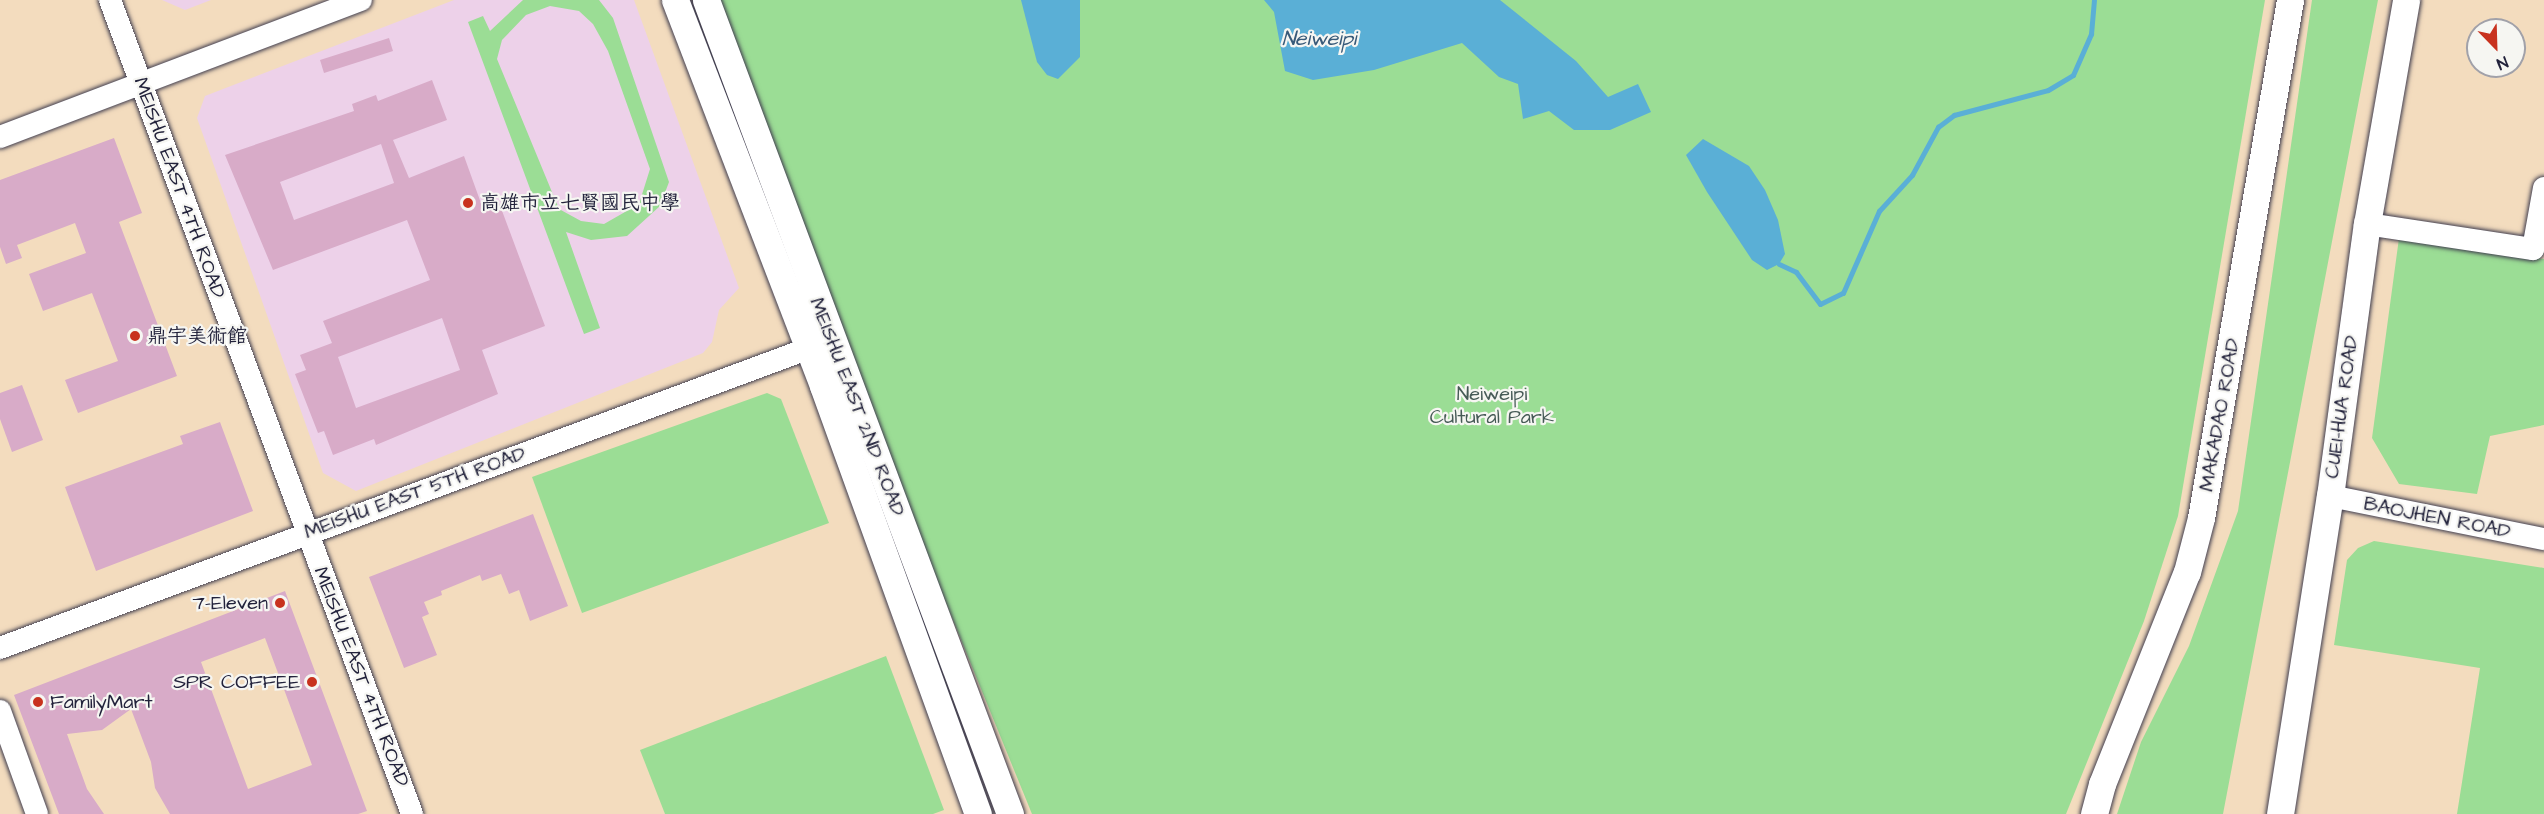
<!DOCTYPE html>
<html>
<head>
<meta charset="utf-8">
<style>
  body { margin:0 }
  #map { position:relative; width:2544px; height:814px; overflow:hidden; background:#f3dcbe; font-family:"Architects Daughter","LXGW WenKai TC",sans-serif }
  div>[style] { position:absolute }
  [style*='--x'] { left:calc(var(--x)*1px); top:calc(var(--y)*1px); width:calc(var(--w)*1px); rotate:calc(var(--a)*1deg) }
  .built>* { inset:0; background:#edd1e9 }
  .green>* { inset:0; background:#9bdd95 }
  .water>* { inset:0; background:#5aafd6 }
  .stream>* { height:5px; margin:-2.5px; padding:0 2.5px; transform-origin:2.5px; border-radius:2.5px; background:#5aafd6 }
  .building>* { inset:0; background:#d8abc8 }
  .roads { filter:drop-shadow(0 0 2px #413e4f) drop-shadow(0 0 2px #413e4f) }
  .minor>* { height:22px; margin:-11px; padding:0 11px; transform-origin:11px; border-radius:11px; background:#fff }
  .tertiary>* { height:27px; margin:-13.5px; padding:0 13.5px; transform-origin:13.5px; border-radius:13.5px; background:#fff }
  .dots>* { width:16px; height:16px; translate:-50% -50%; box-sizing:border-box; border:3px solid #f6f6f2; border-radius:50% }
  span { translate:-50% -50%; white-space:nowrap; text-align:center; line-height:1.15; -webkit-text-stroke:4.5px #f6f6f2; paint-order:stroke }
  .street-label { font-size:20px; color:#22223b }
  .poi-label { font-size:20px; color:#22223b }
  .left { translate:0 -50%; text-align:left }
  .right { translate:-100% -50%; text-align:right }
  .park-label { font-size:20px; color:#465a56 }
  .water-label { font-size:21px; color:#385a79; font-style:italic }
  .north { position:absolute; left:2466px; top:18px; width:60px; height:60px; box-sizing:border-box; background:#f6f6f2; border:2px solid #a1a1a9; border-radius:50%; rotate:157deg; font-size:16px; font-weight:700; line-height:24px; text-align:center; color:#22223b }
  .north::after { content:''; display:block; margin:auto; width:21px; height:27px; background:#c8321e; clip-path:polygon(50% 0,100% 100%,50% 72%,0 100%) }
</style>
</head>
<body>
<div id="map">
  <div class="built">
    <i style="clip-path:polygon(162px 0,211px 0,185px 10px)"></i>
    <i style="clip-path:polygon(454px 0,634px 0,739px 288px,719px 310px,712px 342px,703px 353px,356px 491px,323px 473px,197px 118px,205px 96px)"></i>
  </div>
  <div class="green">
    <i style="clip-path:polygon(evenodd,523px 0,599px 0,613px 18px,669px 182px,660px 206px,627px 236px,591px 240px,566px 232px,600px 328px,584px 334px,468px 22px,483px 16px,490px 31px,523px 0,550px 6px,579px 11px,593px 24px,608px 51px,650px 169px,639px 204px,604px 224px,581px 221px,559px 209px,497px 59px,502px 40px,526px 15px,550px 6px)"></i>
    <i style="clip-path:polygon(719px 0,2265px 0,2178px 516px,2144px 621px,2066px 814px,1032px 814px,913px 522px)"></i>
    <i style="clip-path:polygon(2312px 0,2378px 0,2223px 814px,2117px 814px,2141px 742px,2189px 646px,2238px 511px)"></i>
    <i style="clip-path:polygon(2399px 238px,2544px 259px,2544px 425px,2490px 436px,2477px 494px,2399px 484px,2372px 438px)"></i>
    <i style="clip-path:polygon(767px 393px,781px 399px,829px 523px,582px 613px,532px 477px)"></i>
    <i style="clip-path:polygon(2374px 541px,2544px 568px,2544px 814px,2457px 814px,2480px 668px,2334px 645px,2347px 560px,2358px 548px)"></i>
    <i style="clip-path:polygon(886px 656px,944px 810px,933px 814px,665px 814px,640px 750px)"></i>
  </div>
  <div class="water">
    <i style="clip-path:polygon(1021px 0,1080px 0,1080px 57px,1058px 79px,1047px 75px,1037px 62px)"></i>
    <i style="clip-path:polygon(1264px 0,1500px 0,1576px 61px,1608px 97px,1638px 84px,1651px 112px,1610px 130px,1574px 130px,1549px 111px,1523px 119px,1518px 84px,1499px 77px,1462px 43px,1374px 70px,1313px 80px,1285px 71px,1274px 12px)"></i>
    <i style="clip-path:polygon(1703px 139px,1749px 166px,1765px 190px,1778px 220px,1785px 254px,1779px 264px,1767px 270px,1752px 260px,1707px 192px,1686px 155px)"></i>
  </div>
  <div class="stream">
    <i style="--x:1779;--y:264;--w:19;--a:25"></i>
    <i style="--x:1796;--y:272;--w:40;--a:53"></i>
    <i style="--x:1820;--y:304;--w:25;--a:-26"></i>
    <i style="--x:1843;--y:293;--w:90;--a:-66.3"></i>
    <i style="--x:1879;--y:211;--w:49;--a:-47.5"></i>
    <i style="--x:1912;--y:175;--w:55;--a:-61.6"></i>
    <i style="--x:1938;--y:127;--w:20;--a:-37"></i>
    <i style="--x:1954;--y:115;--w:97;--a:-14.9"></i>
    <i style="--x:2048;--y:90;--w:29;--a:-31"></i>
    <i style="--x:2073;--y:75;--w:45;--a:-66.3"></i>
    <i style="--x:2091;--y:34;--w:34;--a:-85"></i>
  </div>
  <div class="building">
    <i style="clip-path:polygon(389px 38px,393px 51px,324px 73px,320px 60px)"></i>
    <i style="clip-path:polygon(evenodd,432px 80px,447px 120px,393px 140px,409px 178px,464px 156px,482px 206px,498px 200px,545px 326px,482px 350px,498px 394px,376px 445px,374px 439px,333px 455px,324px 431px,318px 433px,295px 374px,306px 370px,300px 355px,332px 343px,323px 321px,430px 280px,407px 220px,273px 270px,225px 155px,354px 111px,352px 104px,376px 95px,378px 101px,432px 80px,381px 144px,394px 183px,294px 220px,280px 182px,381px 144px,432px 80px,442px 318px,460px 370px,356px 408px,338px 357px,442px 318px)"></i>
    <i style="clip-path:polygon(114px 138px,142px 213px,119px 222px,177px 376px,78px 413px,65px 380px,118px 361px,92px 293px,43px 311px,29px 274px,86px 253px,75px 223px,17px 245px,22px 258px,6px 264px,0 247px,0 180px)"></i>
    <i style="clip-path:polygon(22px 385px,43px 440px,12px 452px,0 419px,0 393px)"></i>
    <i style="clip-path:polygon(220px 422px,253px 511px,96px 571px,65px 487px,183px 444px,180px 436px)"></i>
    <i style="clip-path:polygon(533px 514px,568px 606px,530px 621px,519px 590px,509px 594px,501px 574px,482px 581px,480px 575px,441px 591px,442px 595px,424px 602px,429px 614px,422px 617px,437px 655px,404px 668px,369px 577px)"></i>
    <i style="clip-path:polygon(evenodd,285px 591px,367px 811px,358px 814px,170px 814px,155px 788px,151px 762px,131px 709px,102px 730px,67px 734px,87px 789px,104px 814px,59px 814px,14px 695px,285px 591px,265px 638px,312px 765px,248px 789px,201px 662px,265px 638px)"></i>
  </div>
  <div class="roads">
    <div class="minor">
      <i style="--x:110;--y:0;--w:868;--a:69.64"></i>
      <i style="--x:0;--y:137;--w:386;--a:-20.8"></i>
      <i style="--x:2367;--y:224;--w:168;--a:8.6"></i>
      <i style="--x:2533;--y:249;--w:62;--a:-79.8"></i>
      <i style="--x:2330;--y:496;--w:218;--a:11.4"></i>
      <i style="--x:0;--y:648;--w:878;--a:-20.33"></i>
      <i style="--x:0;--y:711;--w:109;--a:70.2"></i>
    </div>
    <div class="tertiary">
      <i style="--x:675;--y:0;--w:413;--a:69"></i>
      <i style="--x:823;--y:386;--w:455;--a:70.1"></i>
      <i style="--x:706;--y:0;--w:869;--a:69.52"></i>
      <i style="--x:2094;--y:814;--w:31;--a:-75"></i>
      <i style="--x:2102;--y:784;--w:228;--a:-68.2"></i>
      <i style="--x:2187;--y:572;--w:56;--a:-75.5"></i>
      <i style="--x:2201;--y:518;--w:526;--a:-80.25"></i>
      <i style="--x:2280;--y:814;--w:322;--a:-81.1"></i>
      <i style="--x:2330;--y:496;--w:275;--a:-82.3"></i>
      <i style="--x:2367;--y:224;--w:227;--a:-80.1"></i>
    </div>
  </div>
  <div class="dots">
    <i style="left:468px;top:203px;background:#c8321e"></i>
    <i style="left:135px;top:336px;background:#c8321e"></i>
    <i style="left:280px;top:603px;background:#c8321e"></i>
    <i style="left:312px;top:682px;background:#c8321e"></i>
    <i style="left:38px;top:702px;background:#c8321e"></i>
  </div>
  <div class="street-label">
    <span style="left:179px;top:188px;rotate:70deg">MEISHU EAST 4TH ROAD</span>
    <span style="left:857px;top:407px;rotate:69deg">MEISHU EAST 2ND ROAD</span>
    <span style="left:2342px;top:407px;rotate:-82deg">CUEI-HUA ROAD</span>
    <span style="left:2220px;top:415px;rotate:-80deg">MAKADAO ROAD</span>
    <span style="left:415px;top:493px;rotate:-20deg">MEISHU EAST 5TH ROAD</span>
    <span style="left:2437px;top:518px;rotate:11deg">BAOJHEN ROAD</span>
    <span style="left:361px;top:677px;rotate:69deg">MEISHU EAST 4TH ROAD</span>
  </div>
  <div class="poi-label">
    <span class="left" style="left:480px;top:203px">高雄市立七賢國民中學</span>
    <span class="left" style="left:147px;top:336px">鼎宇美術館</span>
    <span class="right" style="left:268px;top:603px">7-Eleven</span>
    <span class="right" style="left:300px;top:682px">SPR COFFEE</span>
    <span class="left" style="left:50px;top:702px">FamilyMart</span>
  </div>
  <div class="park-label">
    <span style="left:1492px;top:406px">Neiweipi<br>Cultural Park</span>
  </div>
  <div class="water-label">
    <span style="left:1319px;top:39px">Neiweipi</span>
  </div>
  <div class="north">N</div>
</div>
</body>
</html>
